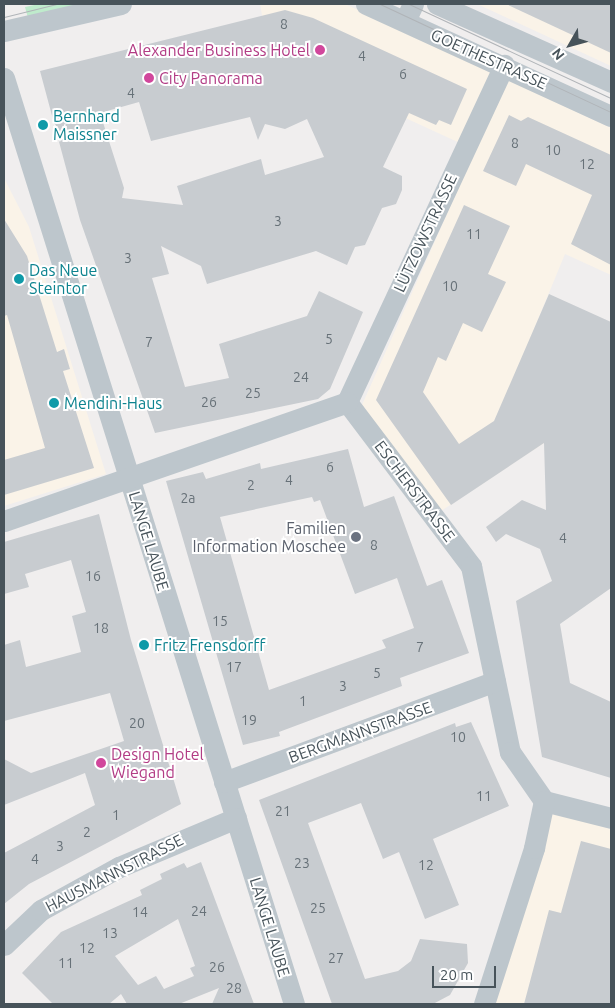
<!DOCTYPE html>
<html>
<head>
<meta charset="utf-8">
<style>
  body { margin:0 }
  #map { position:relative; width:615px; height:1008px; overflow:hidden; background:#f0eeee; font-family:Ubuntu,sans-serif }
  div>[style] { position:absolute }
  [style*='--x'] { left:calc(var(--x)*1px); top:calc(var(--y)*1px); width:calc(var(--w)*1px); rotate:calc(var(--a)*1deg) }
  .commercial>* { inset:0; background:#faf3e8 }
  .green>* { inset:0; background:#bfebcc }
  .building>* { inset:0; background:#c8ccd0 }
  .minor>* { height:21px; margin:-10.5px; padding:0 10.5px; transform-origin:10.5px; border-radius:10.5px; background:#bdc6cc }
  .tram>* { height:1px; margin:-0.5px; padding:0 0.5px; transform-origin:0.5px; border-radius:0.5px; background:#b0b4b8 }
  .dots>* { width:14px; height:14px; translate:-50% -50%; box-sizing:border-box; border:2px solid #fff; border-radius:50% }
  span { translate:-50% -50%; white-space:nowrap; text-align:center; line-height:1.15; -webkit-text-stroke:4px #fff; paint-order:stroke }
  .number-label { font-size:14px; color:#677178 }
  .number-label span { -webkit-text-stroke-width:0 }
  .hotel-label { font-size:16px; color:#b23c85 }
  .right { translate:-100% -50%; text-align:right }
  .left { translate:0 -50%; text-align:left }
  .street-label { font-size:16px; color:#47535a }
  .culture-label { font-size:16px; color:#0d838f }
  .worship-label { font-size:16px; color:#5b616d }
  .frame { position:absolute; inset:0; border:5px solid #47535a; pointer-events:none }
  .north { position:absolute; left:545px; top:20px; width:50px; height:50px; -webkit-text-stroke:4px #fff; paint-order:stroke; rotate:232deg; font-size:14px; font-weight:700; line-height:20px; text-align:center; color:#47535a }
  .north::after { content:''; display:block; margin:auto; width:18px; height:22px; background:#47535a; clip-path:polygon(50% 0,100% 100%,50% 72%,0 100%) }
  .scale { position:absolute; left:432px; top:966px; width:64px; height:22px; box-sizing:border-box; border:2px solid #47535a; border-top:0; padding-left:6px; font-size:15px; line-height:18px; white-space:nowrap; color:#47535a; -webkit-text-stroke:4px #fff; paint-order:stroke }
</style>
</head>
<body>
<div id="map">
  <div class="commercial">
    <i style="clip-path:polygon(260px 4px,345px 4px,495px 73px,462px 144px,290px 65px,272px 71px)"></i>
    <i style="clip-path:polygon(477px 4px,611px 4px,611px 66px)"></i>
    <i style="clip-path:polygon(507px 79px,611px 128px,611px 275px,565px 254px,534px 329px,544px 443px,438px 513px,362px 405px)"></i>
    <i style="clip-path:polygon(4px 178px,29px 227px,106px 474px,4px 506px)"></i>
    <i style="clip-path:polygon(553px 812px,611px 829px,611px 1004px,491px 1004px)"></i>
  </div>
  <div class="green">
    <i style="clip-path:polygon(39px 4px,84px 4px,28px 18px,25px 7px)"></i>
  </div>
  <div class="building">
    <i style="clip-path:polygon(506px 4px,611px 4px,611px 53px)"></i>
    <i style="clip-path:polygon(evenodd,285px 10px,313px 18px,467px 89px,451px 125px,439px 120px,436px 125px,409px 113px,383px 167px,402px 176px,402px 190px,396px 204px,382px 208px,365px 245px,355px 247px,347px 265px,316px 251px,207px 284px,201px 266px,161px 246px,169px 274px,152px 278px,185px 387px,229px 378px,219px 344px,307px 316px,319px 291px,363px 312px,330px 389px,318px 399px,155px 433px,80px 220px,40px 71px,285px 10px,139px 102px,151px 141px,250px 117px,258px 140px,265px 124px,285px 129px,307px 119px,324px 157px,265px 175px,261px 159px,177px 186px,183px 205px,122px 198px,124px 188px,100px 113px,139px 102px)"></i>
    <i style="clip-path:polygon(509px 115px,521px 121px,528px 117px,611px 155px,611px 265px,571px 244px,592px 195px,526px 164px,516px 186px,483px 171px)"></i>
    <i style="clip-path:polygon(464px 205px,510px 226px,488px 274px,506px 282px,482px 332px,463px 323px,446px 361px,438px 357px,423px 392px,459px 444px,494px 421px,549px 294px,611px 322px,611px 588px,560px 624px,570px 683px,611px 702px,611px 778px,542px 757px,516px 601px,552px 581px,540px 549px,506px 534px,496px 542px,486px 527px,522px 500px,546px 510px,544px 443px,451px 505px,376px 400px)"></i>
    <i style="clip-path:polygon(4px 219px,27px 256px,57px 352px,64px 349px,70px 369px,63px 371px,94px 468px,4px 495px,4px 460px,45px 448px,7px 315px,4px 316px)"></i>
    <i style="clip-path:polygon(evenodd,348px 449px,364px 507px,394px 496px,427px 586px,442px 580px,469px 653px,400px 678px,402px 686px,279px 732px,280px 736px,243px 745px,166px 481px,203px 472px,206px 479px,260px 463px,261px 469px,348px 449px,312px 497px,314px 502px,320px 500px,355px 594px,397px 578px,414px 628px,382px 640px,386px 648px,269px 690px,220px 517px,312px 497px)"></i>
    <i style="clip-path:polygon(99px 514px,131px 640px,181px 804px,29px 884px,4px 904px,4px 853px,95px 805px,85px 773px,4px 805px,4px 759px,31px 773px,124px 741px,110px 693px,4px 721px,4px 645px,20px 640px,26px 667px,81px 652px,72px 616px,86px 612px,71px 560px,25px 574px,29px 587px,4px 594px,4px 542px)"></i>
    <i style="clip-path:polygon(471px 722px,509px 806px,433px 839px,459px 905px,425px 919px,399px 852px,383px 859px,361px 803px,308px 823px,365px 979px,398px 971px,411px 961px,420px 939px,467px 944px,468px 963px,450px 995px,433px 1004px,332px 1004px,259px 800px,455px 723px,456px 727px)"></i>
    <i style="clip-path:polygon(581px 841px,611px 849px,611px 1004px,524px 1004px,549px 910px,561px 913px)"></i>
    <i style="clip-path:polygon(evenodd,201px 862px,254px 1004px,212px 1004px,219px 988px,179px 1004px,127px 1004px,121px 994px,109px 1004px,53px 1004px,22px 973px,61px 932px,142px 895px,140px 890px,162px 879px,160px 874px,184px 863px,187px 868px,201px 862px,178px 919px,195px 966px,190px 968px,194px 976px,164px 989px,156px 976px,138px 985px,115px 956px,178px 919px)"></i>
  </div>
  <div class="minor">
    <i style="--x:366;--y:4;--w:269;--a:24.6"></i>
    <i style="--x:437;--y:4;--w:191;--a:24.1"></i>
    <i style="--x:405;--y:21;--w:19;--a:-65"></i>
    <i style="--x:4;--y:31;--w:120;--a:-13"></i>
    <i style="--x:4;--y:78;--w:970;--a:72.61"></i>
    <i style="--x:347;--y:402;--w:206;--a:52.9"></i>
    <i style="--x:471;--y:566;--w:190;--a:78.2"></i>
    <i style="--x:510;--y:752;--w:60;--a:55.2"></i>
    <i style="--x:544;--y:801;--w:69;--a:14.2"></i>
    <i style="--x:347;--y:402;--w:372;--a:-65"></i>
    <i style="--x:4;--y:521;--w:363;--a:-19.1"></i>
    <i style="--x:224;--y:782;--w:289;--a:-20.4"></i>
    <i style="--x:4;--y:945;--w:51;--a:-43.4"></i>
    <i style="--x:41;--y:910;--w:89;--a:-28.9"></i>
    <i style="--x:119;--y:867;--w:127;--a:-22.7"></i>
    <i style="--x:484;--y:1004;--w:164;--a:-72.2"></i>
    <i style="--x:534;--y:848;--w:48;--a:-78"></i>
  </div>
  <div class="tram">
    <i style="--x:380;--y:4;--w:255;--a:25.1"></i>
    <i style="--x:409;--y:4;--w:223;--a:25"></i>
    <i style="--x:4;--y:17;--w:54;--a:-14"></i>
  </div>
  <div class="dots">
    <i style="left:320px;top:50px;background:#d1479c"></i>
    <i style="left:149px;top:78px;background:#d1479c"></i>
    <i style="left:43px;top:125px;background:#0f9aa8"></i>
    <i style="left:19px;top:279px;background:#0f9aa8"></i>
    <i style="left:54px;top:403px;background:#0f9aa8"></i>
    <i style="left:356px;top:537px;background:#6b7280"></i>
    <i style="left:144px;top:645px;background:#0f9aa8"></i>
    <i style="left:101px;top:763px;background:#d1479c"></i>
  </div>
  <div class="number-label">
    <span style="left:284px;top:24px">8</span>
    <span style="left:362px;top:56px">4</span>
    <span style="left:403px;top:74px">6</span>
    <span style="left:131px;top:93px">4</span>
    <span style="left:515px;top:143px">8</span>
    <span style="left:553px;top:150px">10</span>
    <span style="left:587px;top:164px">12</span>
    <span style="left:278px;top:221px">3</span>
    <span style="left:474px;top:234px">11</span>
    <span style="left:128px;top:258px">3</span>
    <span style="left:450px;top:286px">10</span>
    <span style="left:329px;top:339px">5</span>
    <span style="left:149px;top:342px">7</span>
    <span style="left:301px;top:377px">24</span>
    <span style="left:253px;top:393px">25</span>
    <span style="left:209px;top:402px">26</span>
    <span style="left:330px;top:467px">6</span>
    <span style="left:289px;top:480px">4</span>
    <span style="left:251px;top:485px">2</span>
    <span style="left:188px;top:498px">2a</span>
    <span style="left:563px;top:538px">4</span>
    <span style="left:374px;top:545px">8</span>
    <span style="left:93px;top:576px">16</span>
    <span style="left:220px;top:621px">15</span>
    <span style="left:101px;top:628px">18</span>
    <span style="left:420px;top:647px">7</span>
    <span style="left:234px;top:667px">17</span>
    <span style="left:377px;top:673px">5</span>
    <span style="left:343px;top:686px">3</span>
    <span style="left:303px;top:701px">1</span>
    <span style="left:249px;top:720px">19</span>
    <span style="left:137px;top:723px">20</span>
    <span style="left:458px;top:737px">10</span>
    <span style="left:484px;top:796px">11</span>
    <span style="left:283px;top:811px">21</span>
    <span style="left:116px;top:815px">1</span>
    <span style="left:87px;top:832px">2</span>
    <span style="left:60px;top:846px">3</span>
    <span style="left:35px;top:859px">4</span>
    <span style="left:302px;top:863px">23</span>
    <span style="left:426px;top:865px">12</span>
    <span style="left:318px;top:908px">25</span>
    <span style="left:199px;top:911px">24</span>
    <span style="left:140px;top:912px">14</span>
    <span style="left:110px;top:933px">13</span>
    <span style="left:87px;top:948px">12</span>
    <span style="left:336px;top:958px">27</span>
    <span style="left:66px;top:963px">11</span>
    <span style="left:217px;top:967px">26</span>
    <span style="left:234px;top:988px">28</span>
  </div>
  <div class="hotel-label">
    <span class="right" style="left:310px;top:50px">Alexander Business Hotel</span>
    <span class="left" style="left:159px;top:78px">City Panorama</span>
    <span class="left" style="left:111px;top:763px">Design Hotel<br>Wiegand</span>
  </div>
  <div class="street-label">
    <span style="left:489px;top:59px;rotate:24deg">GOETHESTRASSE</span>
    <span style="left:425px;top:233px;rotate:-65deg">LÜTZOWSTRASSE</span>
    <span style="left:415px;top:491px;rotate:53deg">ESCHERSTRASSE</span>
    <span style="left:149px;top:541px;rotate:73deg">LANGE LAUBE</span>
    <span style="left:360px;top:732px;rotate:-20deg">BERGMANNSTRASSE</span>
    <span style="left:114px;top:873px;rotate:-27deg">HAUSMANNSTRASSE</span>
    <span style="left:270px;top:927px;rotate:73deg">LANGE LAUBE</span>
  </div>
  <div class="culture-label">
    <span class="left" style="left:53px;top:125px">Bernhard<br>Maissner</span>
    <span class="left" style="left:29px;top:279px">Das Neue<br>Steintor</span>
    <span class="left" style="left:64px;top:403px">Mendini-Haus</span>
    <span class="left" style="left:154px;top:645px">Fritz Frensdorff</span>
  </div>
  <div class="worship-label">
    <span class="right" style="left:346px;top:537px">Familien<br>Information Moschee</span>
  </div>
  <div class="frame"></div>
  <div class="north">N</div>
  <div class="scale">20 m</div>
</div>
</body>
</html>
